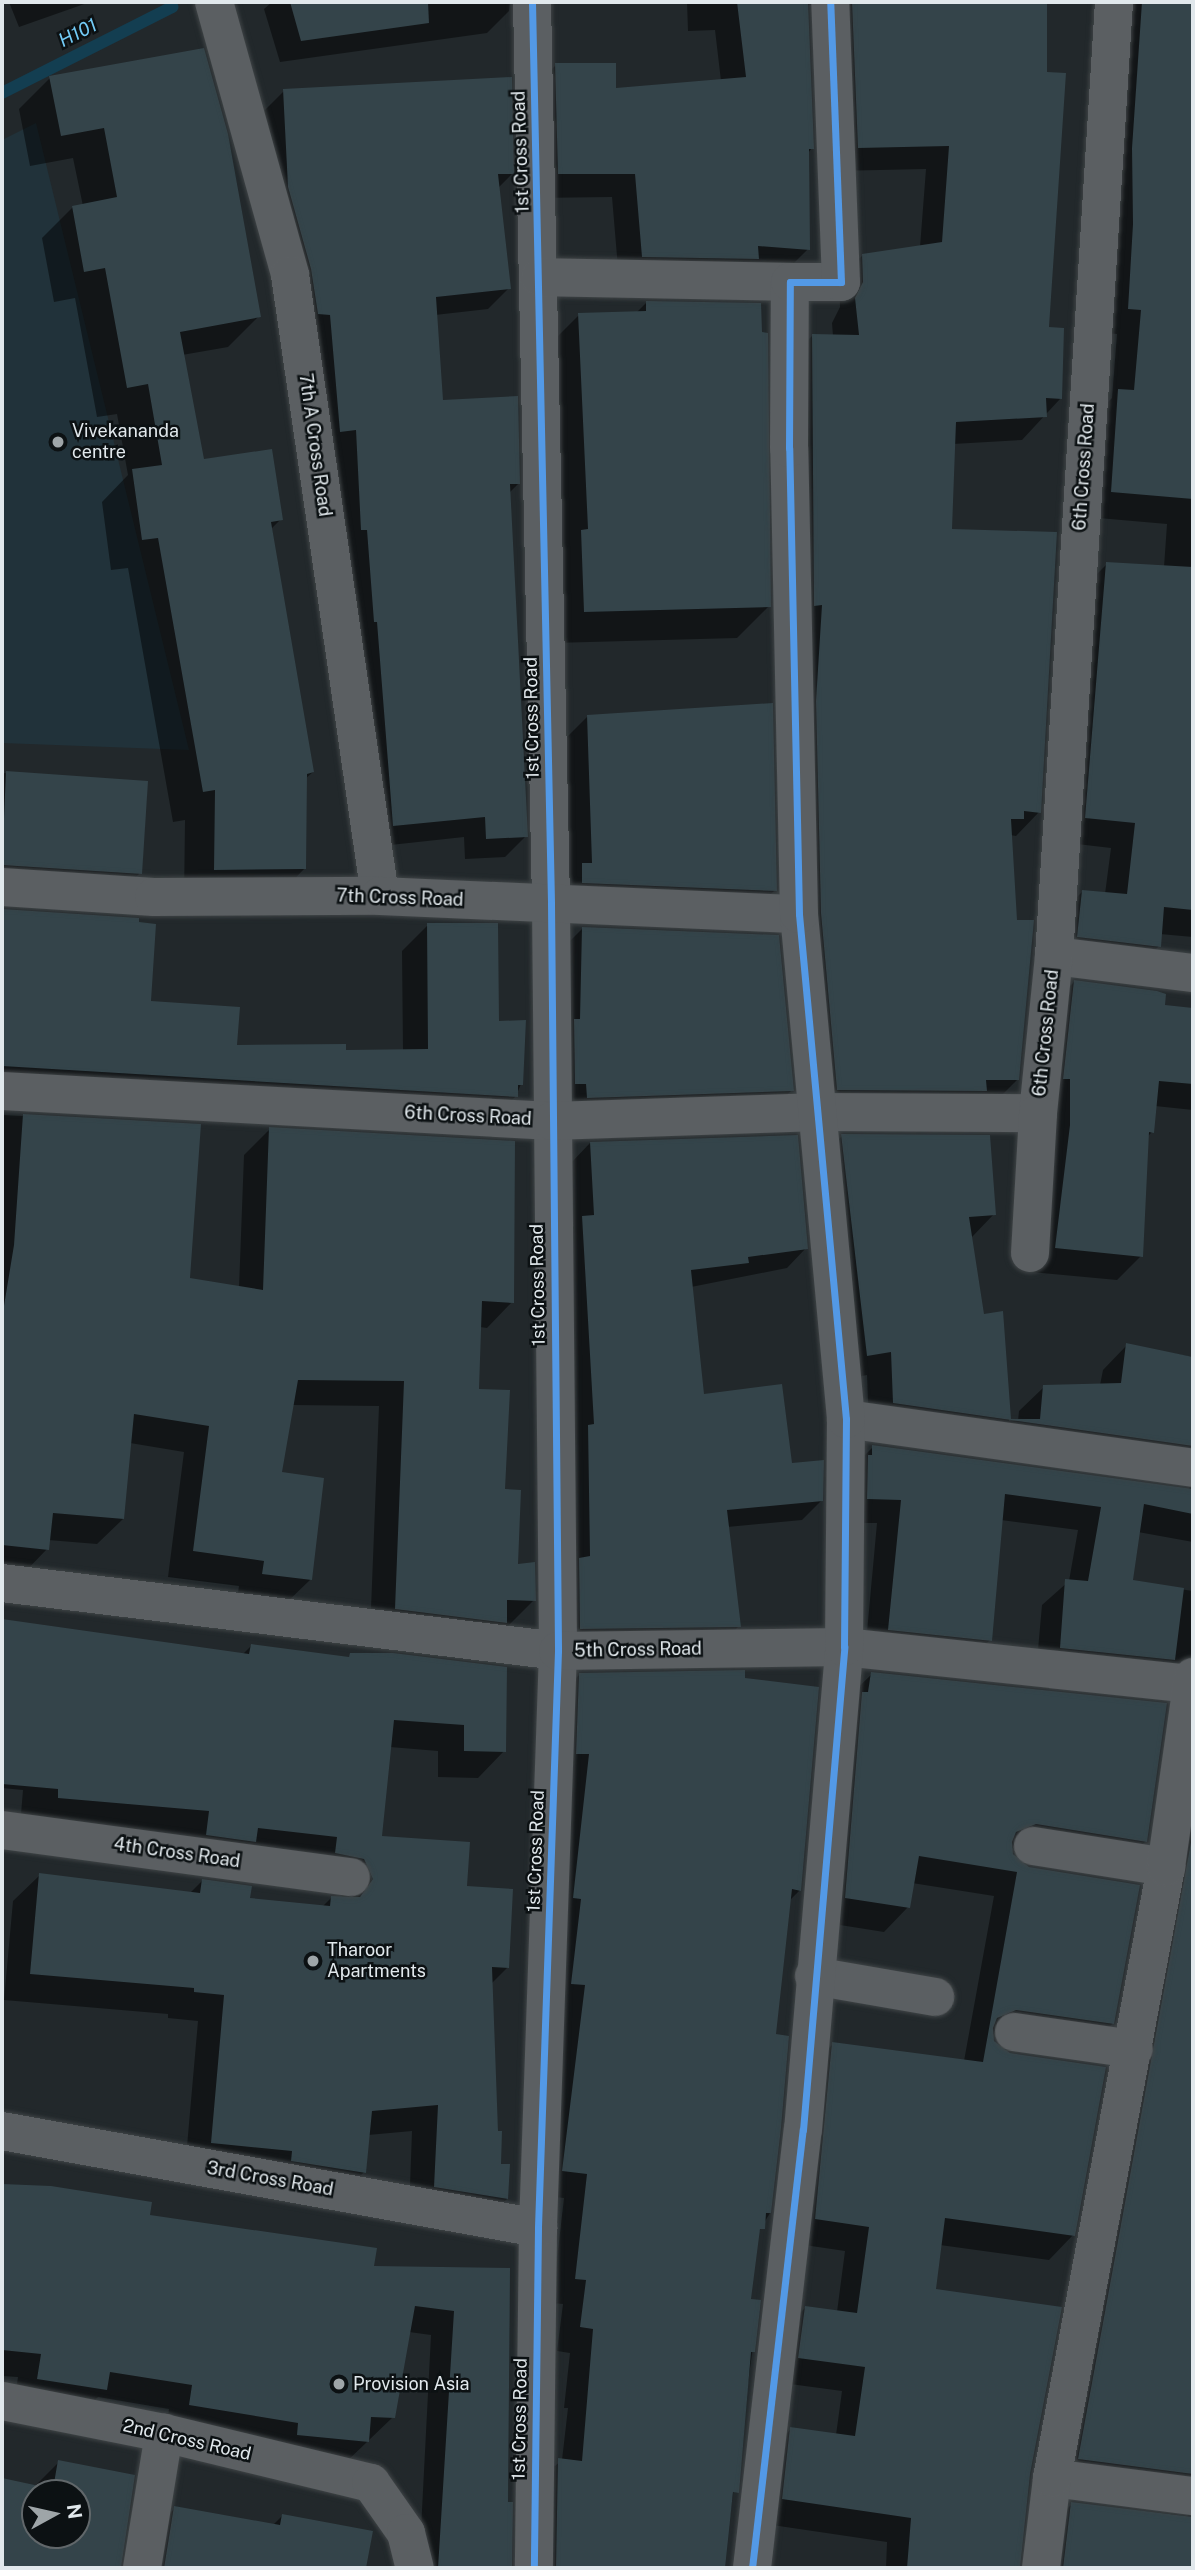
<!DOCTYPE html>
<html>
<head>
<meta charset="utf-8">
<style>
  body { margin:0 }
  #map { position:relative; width:1195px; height:2570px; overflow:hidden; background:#22282b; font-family:"Public Sans",sans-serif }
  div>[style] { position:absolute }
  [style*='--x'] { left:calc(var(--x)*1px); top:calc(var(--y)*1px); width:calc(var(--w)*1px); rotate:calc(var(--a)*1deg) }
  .built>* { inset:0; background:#21323a }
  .shadow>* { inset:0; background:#0007 }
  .stream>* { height:12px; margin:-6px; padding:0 6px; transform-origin:6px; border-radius:6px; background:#133e51 }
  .building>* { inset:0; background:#34444a }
  .roads { filter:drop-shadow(0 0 2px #3f4446) drop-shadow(0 0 2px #3f4446) }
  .street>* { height:38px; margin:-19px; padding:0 19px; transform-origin:19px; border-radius:19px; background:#5b5f62 }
  .cycleway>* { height:7px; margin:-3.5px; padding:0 3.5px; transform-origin:3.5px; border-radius:3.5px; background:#5399e6 }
  .dots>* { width:19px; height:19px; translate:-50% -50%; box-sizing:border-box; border:4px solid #0c1113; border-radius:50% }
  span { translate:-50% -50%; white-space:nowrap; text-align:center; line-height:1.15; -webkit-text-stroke:5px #0c1113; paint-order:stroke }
  .street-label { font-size:18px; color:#e1e8ec }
  .poi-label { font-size:18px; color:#e1e8ec }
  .left { translate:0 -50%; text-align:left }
  .water-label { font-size:19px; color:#73ccf8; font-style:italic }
  .frame { position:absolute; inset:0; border:4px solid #e1e8ec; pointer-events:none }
  .north { position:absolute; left:21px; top:2479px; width:70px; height:70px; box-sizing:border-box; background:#0c1113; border:2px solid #61676a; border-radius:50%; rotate:82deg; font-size:19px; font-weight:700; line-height:28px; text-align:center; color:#e1e8ec }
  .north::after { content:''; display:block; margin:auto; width:24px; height:32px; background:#9ea5a8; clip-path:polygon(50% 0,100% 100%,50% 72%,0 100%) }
</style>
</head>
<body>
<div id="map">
  <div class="built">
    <i style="clip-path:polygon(36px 123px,189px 750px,2px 743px,2px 140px)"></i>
  </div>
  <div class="shadow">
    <i style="clip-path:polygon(9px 2px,90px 2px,19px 27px)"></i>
    <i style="clip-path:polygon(272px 2px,510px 2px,509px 11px,487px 33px,280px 62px,264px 9px)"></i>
    <i style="clip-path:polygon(687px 2px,1045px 2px,1047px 329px,1060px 399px,1022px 440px,953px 444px,950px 530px,1039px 812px,1016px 836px,1010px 835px,1018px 1079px,994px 1103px,814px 1113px,788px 360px,812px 336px,833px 336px,832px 323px,840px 307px,839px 279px,863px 255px,920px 247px,926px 169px,834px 171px,817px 6px,806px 4px,812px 148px,808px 153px,808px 249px,784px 273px,619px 280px,612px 197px,534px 198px,532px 89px,556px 65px,615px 90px,721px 81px,715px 30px,688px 31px)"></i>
    <i style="clip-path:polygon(1118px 2px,1193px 2px,1193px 937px,1160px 934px,1159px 946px,1134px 971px,1053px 961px,1057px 917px,1082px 892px,1105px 894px,1111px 848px,1060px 842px,1082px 589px,1107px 564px,1164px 567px,1167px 524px,1087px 517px,1094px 416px,1112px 398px,1117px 334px,1104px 333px)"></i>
    <i style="clip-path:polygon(203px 50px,259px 316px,228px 347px,182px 355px,202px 461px,281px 519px,270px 530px,313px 772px,305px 779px,304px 869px,274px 900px,184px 900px,185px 820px,173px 822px,128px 568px,111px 570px,102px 502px,128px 475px,117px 414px,97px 417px,75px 298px,54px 302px,42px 238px,73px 207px,83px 206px,73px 158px,30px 166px,19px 109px,50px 78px)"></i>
    <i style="clip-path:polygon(284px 91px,512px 174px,498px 188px,509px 288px,488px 309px,435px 315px,442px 401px,519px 483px,509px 493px,526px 836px,505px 857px,465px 859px,464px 837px,372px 847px,340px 551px,335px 450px,319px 452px,263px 112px)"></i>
    <i style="clip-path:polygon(646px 303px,769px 606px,737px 638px,553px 643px,548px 346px,579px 315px,636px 313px)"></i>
    <i style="clip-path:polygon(588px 716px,775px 890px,749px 916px,557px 908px,562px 742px)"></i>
    <i style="clip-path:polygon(2px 773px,146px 782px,140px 873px,114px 899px,2px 892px)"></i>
    <i style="clip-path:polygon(2px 911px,137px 920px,149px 1003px,235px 1047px,344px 1052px,403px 1051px,402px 951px,428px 925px,498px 1022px,521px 1084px,516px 1096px,490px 1122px,2px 1096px)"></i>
    <i style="clip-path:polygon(583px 928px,792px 1090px,770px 1112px,566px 1119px,561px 950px)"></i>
    <i style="clip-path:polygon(1074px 982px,1163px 1007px,1193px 1009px,1193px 1110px,1155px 1106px,1152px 1132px,1147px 1137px,1141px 1256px,1117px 1280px,1031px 1272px,1046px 1151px,1050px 1007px)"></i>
    <i style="clip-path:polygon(2px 1115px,199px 1125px,189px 1279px,239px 1288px,244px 1155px,270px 1129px,512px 1302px,487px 1328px,480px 1327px,477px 1390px,504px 1491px,516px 1566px,534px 1600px,508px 1626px,370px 1634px,379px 1406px,292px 1405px,280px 1473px,310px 1580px,284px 1605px,237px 1599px,239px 1586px,168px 1577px,184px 1452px,130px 1443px,123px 1519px,97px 1544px,48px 1540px,47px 1549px,22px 1575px,2px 1574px)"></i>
    <i style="clip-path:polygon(842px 1136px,994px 1214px,971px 1238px,983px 1316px,1001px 1313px,1009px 1421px,1018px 1421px,1019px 1411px,1044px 1387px,1100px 1385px,1103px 1370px,1127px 1345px,1193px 1357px,1193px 1542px,1138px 1532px,1131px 1582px,1193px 1591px,1193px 2568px,1041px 2568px,1047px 2529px,1072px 2504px,1188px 2516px,1181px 2502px,1054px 2483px,1190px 1694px,1036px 1672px,1042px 1605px,1069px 1581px,1078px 1530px,1001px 1520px,990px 1640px,966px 1664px,865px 1654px,877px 1523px,844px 1523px,849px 1471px,873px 1447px,1189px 1491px,1190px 1485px,869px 1427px,867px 1375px,844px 1379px,818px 1160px)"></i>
    <i style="clip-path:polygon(590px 1143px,806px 1248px,787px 1268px,691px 1287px,703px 1396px,791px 1465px,822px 1500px,802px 1520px,727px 1527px,739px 1626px,719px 1646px,561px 1648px,563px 1237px,574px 1226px,571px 1163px)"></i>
    <i style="clip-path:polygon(evenodd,2px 1621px,242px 1655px,251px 1646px,347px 1659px,351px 1655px,393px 1655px,504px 1751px,478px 1778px,438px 1777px,438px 1751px,390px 1747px,380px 1838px,465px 1888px,508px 1967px,491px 1984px,499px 2165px,507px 2199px,480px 2225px,409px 2213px,412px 2131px,368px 2135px,364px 2172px,338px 2199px,185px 2169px,198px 2021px,168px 2018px,168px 2014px,4px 2000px,13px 1901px,40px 1875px,190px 1893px,202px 1881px,248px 1900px,322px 1907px,331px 1898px,343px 1898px,337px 1886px,21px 1814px,23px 1790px,2px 1788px,2px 1621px,363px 1863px,367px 1863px,378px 1887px,375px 1888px,363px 1863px)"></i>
    <i style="clip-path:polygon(580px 1674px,800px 1890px,789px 1901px,774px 2036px,770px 2213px,758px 2233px,749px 2300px,759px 2302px,723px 2568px,533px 2568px,534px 2484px,562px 2460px,568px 2408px,564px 2408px,570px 2353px,557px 2351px,563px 2304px,552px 2303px,564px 2198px,538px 2195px,556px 1699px)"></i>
    <i style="clip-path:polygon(872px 1674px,1146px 1841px,1121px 1865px,1010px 1848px,1113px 2023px,1088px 2048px,991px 2034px,1073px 2235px,1049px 2260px,940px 2245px,934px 2291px,1029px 2475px,1019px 2568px,886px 2568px,887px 2542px,759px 2523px,767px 2453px,791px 2429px,836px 2435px,842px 2391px,775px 2382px,781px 2332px,805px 2308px,837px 2312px,845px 2251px,791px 2243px,809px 2068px,833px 2044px,964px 2061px,994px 1896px,912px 1883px,908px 1907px,884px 1932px,821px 1922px,847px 1698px)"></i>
    <i style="clip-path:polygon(2px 2185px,51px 2187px,148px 2216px,372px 2268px,508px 2270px,506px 2504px,511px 2504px,510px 2568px,419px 2568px,431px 2335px,409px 2332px,393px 2417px,343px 2465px,166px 2429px,169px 2409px,98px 2397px,81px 2414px,14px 2403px,18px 2377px,2px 2376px)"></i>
    <i style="clip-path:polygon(evenodd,59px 2462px,133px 2476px,120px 2568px,2px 2568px,2px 2480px,34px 2487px,59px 2462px,35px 2493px,77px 2493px,77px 2535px,35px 2535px,35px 2493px)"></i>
    <i style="clip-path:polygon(175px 2508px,272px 2526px,282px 2516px,371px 2533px,364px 2568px,144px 2568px,149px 2534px)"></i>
  </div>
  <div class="stream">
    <i style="--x:2;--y:93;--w:191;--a:-26.8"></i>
  </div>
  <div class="building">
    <i style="clip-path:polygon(290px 2px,428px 2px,429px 23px,301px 41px)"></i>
    <i style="clip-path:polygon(737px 2px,808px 2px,814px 149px,809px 149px,810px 250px,758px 246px,759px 259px,642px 257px,635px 174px,558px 174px,555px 63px,616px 63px,616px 88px,746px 77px)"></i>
    <i style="clip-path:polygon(852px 2px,1047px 2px,1047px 72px,1066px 73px,1049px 327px,1064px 328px,1062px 399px,1046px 398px,1047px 417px,956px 422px,952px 529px,1057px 532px,1041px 813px,1024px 811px,1024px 819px,1011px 819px,1017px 920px,1034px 920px,1019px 1080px,986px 1080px,987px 1091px,837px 1090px,821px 913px,816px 701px,822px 605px,814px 606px,812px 334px,859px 335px,855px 298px,863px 282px,862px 254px,942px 242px,949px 146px,858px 148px)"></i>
    <i style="clip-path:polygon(1142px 2px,1193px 2px,1193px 499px,1111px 492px,1118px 389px,1134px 390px,1141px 310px,1128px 309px,1133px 224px,1132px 148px)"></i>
    <i style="clip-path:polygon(204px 48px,228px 134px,261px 317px,180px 332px,204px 459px,272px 449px,283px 520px,271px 522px,314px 772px,307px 774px,306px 869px,214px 870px,215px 790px,203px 792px,158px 538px,142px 540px,132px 469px,162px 465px,148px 384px,127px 388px,105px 268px,84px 272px,72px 206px,117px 197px,104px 128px,61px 136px,49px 76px)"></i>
    <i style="clip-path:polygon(512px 77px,514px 174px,498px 174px,511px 289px,436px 297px,443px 400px,518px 396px,520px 484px,510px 484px,528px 837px,486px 839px,485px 817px,393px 826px,377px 622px,374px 622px,367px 530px,361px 530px,356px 430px,340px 432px,330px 315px,318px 314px,311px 269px,288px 187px,283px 89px)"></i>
    <i style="clip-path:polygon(646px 301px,761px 303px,762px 332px,768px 333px,771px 607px,584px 612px,581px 530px,588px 529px,578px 313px,646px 311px)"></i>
    <i style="clip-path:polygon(1106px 562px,1193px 567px,1193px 910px,1164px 907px,1161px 947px,1077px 937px,1082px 890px,1127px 894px,1135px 823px,1085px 818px)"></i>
    <i style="clip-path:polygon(773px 703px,777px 891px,582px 883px,582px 863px,592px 863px,587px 715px)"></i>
    <i style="clip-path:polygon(6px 771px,148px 781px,142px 874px,2px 865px)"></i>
    <i style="clip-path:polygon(2px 909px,139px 918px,139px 922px,156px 924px,151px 1001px,240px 1007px,237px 1045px,346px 1044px,346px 1050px,428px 1049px,427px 923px,498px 923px,499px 1021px,526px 1020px,523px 1085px,518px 1085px,518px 1097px,2px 1066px)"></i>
    <i style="clip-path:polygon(582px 927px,779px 935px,794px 1091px,587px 1098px,586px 1084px,575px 1084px,574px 1019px,580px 1019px)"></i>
    <i style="clip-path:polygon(1074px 980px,1157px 991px,1166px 994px,1165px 1005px,1193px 1008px,1193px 1084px,1159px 1081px,1154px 1133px,1149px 1132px,1143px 1257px,1055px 1248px,1070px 1125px,1070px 1079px,1063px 1079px)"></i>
    <i style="clip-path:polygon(23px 1114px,201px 1124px,190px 1278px,263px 1290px,269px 1127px,515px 1141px,514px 1303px,482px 1301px,479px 1389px,510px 1390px,505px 1489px,521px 1490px,518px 1564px,535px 1562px,536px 1601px,507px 1600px,507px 1623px,395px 1609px,404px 1381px,298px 1380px,282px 1472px,324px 1478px,312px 1580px,262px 1574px,264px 1561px,193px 1551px,209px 1426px,134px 1414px,124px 1519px,53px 1513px,49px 1550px,2px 1545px,2px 1318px,14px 1245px)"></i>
    <i style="clip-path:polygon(841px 1134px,990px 1135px,996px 1215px,969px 1217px,984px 1314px,1003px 1311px,1011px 1419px,1040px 1419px,1043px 1385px,1121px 1383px,1126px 1343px,1193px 1357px,1193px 1446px,893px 1403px,891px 1352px,867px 1356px)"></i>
    <i style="clip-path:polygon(798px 1135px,808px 1249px,748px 1257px,749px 1263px,691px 1270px,704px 1394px,782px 1384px,792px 1463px,824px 1460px,823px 1501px,727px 1510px,741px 1627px,580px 1629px,579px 1558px,590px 1556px,588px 1425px,594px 1424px,582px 1216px,594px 1215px,590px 1142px)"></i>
    <i style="clip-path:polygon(872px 1445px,1193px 1489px,1193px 1514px,1144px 1504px,1133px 1580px,1184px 1588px,1175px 1660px,1060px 1648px,1065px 1579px,1088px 1581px,1101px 1507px,1005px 1494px,992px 1641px,888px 1630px,901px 1500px,867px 1499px,868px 1455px,872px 1455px)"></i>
    <i style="clip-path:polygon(2px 1619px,249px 1654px,251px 1644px,349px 1657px,350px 1653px,393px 1653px,507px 1667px,506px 1752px,464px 1751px,464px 1725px,394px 1720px,382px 1836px,470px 1842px,467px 1886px,513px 1889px,509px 1968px,492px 1967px,498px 2131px,502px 2131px,501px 2164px,510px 2164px,508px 2199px,434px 2187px,438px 2105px,372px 2111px,366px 2173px,291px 2161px,292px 2151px,211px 2143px,224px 1995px,194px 1992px,194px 1988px,30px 1974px,39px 1873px,200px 1893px,202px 1879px,252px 1886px,250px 1898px,330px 1906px,331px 1896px,360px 1897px,373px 1879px,364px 1859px,335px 1853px,337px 1837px,258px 1828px,256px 1842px,206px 1835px,209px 1811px,58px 1798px,58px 1789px,2px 1784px)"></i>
    <i style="clip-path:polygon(745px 1670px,745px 1678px,819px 1687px,801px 1891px,792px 1889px,776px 2034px,789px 2036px,781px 2128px,771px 2213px,766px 2213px,765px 2229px,760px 2229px,751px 2299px,761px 2300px,755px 2352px,751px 2352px,739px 2493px,733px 2492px,725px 2568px,556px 2568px,558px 2458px,582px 2461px,593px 2329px,580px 2327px,586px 2280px,575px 2279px,587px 2174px,562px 2171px,585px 1985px,571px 1984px,581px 1899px,573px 1898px,589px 1754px,576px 1754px,579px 1673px)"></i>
    <i style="clip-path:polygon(871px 1672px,1167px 1703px,1147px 1842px,1036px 1824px,1016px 1832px,1012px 1842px,1013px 1854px,1029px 1867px,1140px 1885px,1114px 2024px,1016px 2010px,997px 2018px,993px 2028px,994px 2041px,1010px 2053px,1106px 2067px,1075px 2236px,945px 2218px,936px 2289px,1062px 2307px,1030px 2474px,1020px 2568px,907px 2568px,911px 2518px,782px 2499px,790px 2427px,855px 2436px,865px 2367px,798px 2358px,805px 2306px,857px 2313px,869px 2227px,815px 2219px,832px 2042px,983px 2062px,1017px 1872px,919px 1856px,910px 1908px,845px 1898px,862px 1692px,868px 1692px)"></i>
    <i style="clip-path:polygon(1193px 1831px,1193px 2474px,1078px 2459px)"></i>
    <i style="clip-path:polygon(2px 2184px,51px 2186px,152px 2202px,150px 2215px,377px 2248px,374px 2266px,510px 2268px,508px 2502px,513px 2502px,512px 2568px,438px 2568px,454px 2311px,415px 2306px,395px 2418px,371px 2417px,369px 2442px,297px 2435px,298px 2423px,189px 2405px,192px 2385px,110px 2372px,107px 2390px,37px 2379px,41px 2354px,2px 2350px)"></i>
    <i style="clip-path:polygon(evenodd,58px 2460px,135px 2475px,121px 2568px,2px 2568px,2px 2478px,53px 2489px,58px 2460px,35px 2493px,77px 2493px,77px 2535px,35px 2535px,35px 2493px)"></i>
    <i style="clip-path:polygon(1071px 2502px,1193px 2517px,1193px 2568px,1063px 2568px)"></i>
    <i style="clip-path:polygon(174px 2506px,280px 2525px,282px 2514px,373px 2531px,366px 2568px,164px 2568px)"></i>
  </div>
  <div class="roads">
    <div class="street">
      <i style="--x:214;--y:2;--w:283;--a:74.4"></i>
      <i style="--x:290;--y:275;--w:627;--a:81.75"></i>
      <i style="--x:532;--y:2;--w:902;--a:88.79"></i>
      <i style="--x:551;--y:904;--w:747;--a:89.46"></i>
      <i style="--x:558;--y:1651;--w:577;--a:91.99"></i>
      <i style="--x:538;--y:2228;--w:340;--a:90.7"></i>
      <i style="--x:540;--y:277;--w:250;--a:1.1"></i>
      <i style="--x:2;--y:887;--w:152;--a:3.8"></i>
      <i style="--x:154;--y:897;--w:226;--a:-0.3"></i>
      <i style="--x:380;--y:896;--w:419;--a:2.5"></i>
      <i style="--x:1054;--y:956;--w:140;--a:7"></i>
      <i style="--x:2;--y:1091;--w:551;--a:3.12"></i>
      <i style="--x:552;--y:1121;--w:268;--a:-1.9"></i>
      <i style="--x:820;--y:1112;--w:218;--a:0.3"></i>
      <i style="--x:1038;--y:1113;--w:158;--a:-84.2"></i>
      <i style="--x:1054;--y:956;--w:956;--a:-86.4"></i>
      <i style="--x:1030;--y:1253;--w:140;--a:-86.7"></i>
      <i style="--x:846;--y:1419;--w:350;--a:8"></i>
      <i style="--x:2;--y:1583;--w:560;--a:6.97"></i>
      <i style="--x:558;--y:1651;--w:286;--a:-0.8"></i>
      <i style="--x:844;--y:1647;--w:350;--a:6.1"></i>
      <i style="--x:2;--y:1830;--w:352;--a:7.7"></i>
      <i style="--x:1033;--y:1846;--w:135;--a:9"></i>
      <i style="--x:814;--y:1976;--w:123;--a:9.8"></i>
      <i style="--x:1014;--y:2032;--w:121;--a:8.1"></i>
      <i style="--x:2;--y:2131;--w:545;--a:10.26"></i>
      <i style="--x:2;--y:2401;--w:165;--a:11.2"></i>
      <i style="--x:164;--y:2433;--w:213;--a:13.6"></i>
      <i style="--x:371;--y:2483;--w:61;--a:55"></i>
      <i style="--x:406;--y:2533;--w:36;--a:76"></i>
      <i style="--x:1052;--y:2478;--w:142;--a:7.3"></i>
      <i style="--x:142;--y:2568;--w:137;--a:-80.7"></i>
      <i style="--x:752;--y:2568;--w:441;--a:-83.4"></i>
      <i style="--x:803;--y:2130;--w:485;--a:-85.1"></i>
      <i style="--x:844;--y:1647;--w:228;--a:-89.5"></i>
      <i style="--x:846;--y:1419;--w:507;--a:-95.32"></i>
      <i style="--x:799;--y:914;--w:466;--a:-91.2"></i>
      <i style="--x:789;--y:448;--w:166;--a:-89.7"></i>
      <i style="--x:790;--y:282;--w:51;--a:0"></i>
      <i style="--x:841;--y:282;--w:280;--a:-92.2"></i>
      <i style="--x:1041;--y:2568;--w:91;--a:-83"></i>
      <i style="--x:1052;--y:2478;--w:622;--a:-79.43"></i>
      <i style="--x:1166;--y:1867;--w:192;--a:-81.9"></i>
    </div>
  </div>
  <div class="cycleway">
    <i style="--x:532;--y:2;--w:902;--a:88.79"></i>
    <i style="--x:551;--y:904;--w:747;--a:89.46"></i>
    <i style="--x:558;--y:1651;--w:577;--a:91.99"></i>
    <i style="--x:538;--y:2228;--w:340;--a:90.7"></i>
    <i style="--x:752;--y:2568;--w:441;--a:-83.4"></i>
    <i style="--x:803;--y:2130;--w:485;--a:-85.1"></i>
    <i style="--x:844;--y:1647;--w:228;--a:-89.5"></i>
    <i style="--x:846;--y:1419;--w:507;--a:-95.32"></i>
    <i style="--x:799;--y:914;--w:466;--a:-91.2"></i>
    <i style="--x:789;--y:448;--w:166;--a:-89.7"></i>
    <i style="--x:790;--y:282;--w:51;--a:0"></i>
    <i style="--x:841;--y:282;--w:280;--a:-92.2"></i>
  </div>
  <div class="dots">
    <i style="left:58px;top:442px;background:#9ea5a8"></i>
    <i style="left:313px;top:1961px;background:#9ea5a8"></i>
    <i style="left:339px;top:2384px;background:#9ea5a8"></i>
  </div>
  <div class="street-label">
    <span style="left:521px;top:152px;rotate:-92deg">1st Cross Road</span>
    <span style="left:315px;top:445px;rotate:82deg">7th A Cross Road</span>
    <span style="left:1084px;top:467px;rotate:-86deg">6th Cross Road</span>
    <span style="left:532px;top:718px;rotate:-91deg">1st Cross Road</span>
    <span style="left:400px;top:898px;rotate:2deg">7th Cross Road</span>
    <span style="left:1046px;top:1033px;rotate:-84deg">6th Cross Road</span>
    <span style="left:468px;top:1116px;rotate:3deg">6th Cross Road</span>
    <span style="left:538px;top:1285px;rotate:-91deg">1st Cross Road</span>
    <span style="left:638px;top:1650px;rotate:-1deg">5th Cross Road</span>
    <span style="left:536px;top:1851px;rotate:-88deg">1st Cross Road</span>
    <span style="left:177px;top:1853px;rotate:8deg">4th Cross Road</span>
    <span style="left:270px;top:2179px;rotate:10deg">3rd Cross Road</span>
    <span style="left:520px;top:2419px;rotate:-89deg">1st Cross Road</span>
    <span style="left:187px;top:2440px;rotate:13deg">2nd Cross Road</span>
  </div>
  <div class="poi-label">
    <span class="left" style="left:72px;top:442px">Vivekananda<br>centre</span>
    <span class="left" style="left:327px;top:1961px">Tharoor<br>Apartments</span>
    <span class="left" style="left:353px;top:2384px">Provision Asia</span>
  </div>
  <div class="water-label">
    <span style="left:78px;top:33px;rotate:-27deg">H101</span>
  </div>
  <div class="frame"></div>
  <div class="north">N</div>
</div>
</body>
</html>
